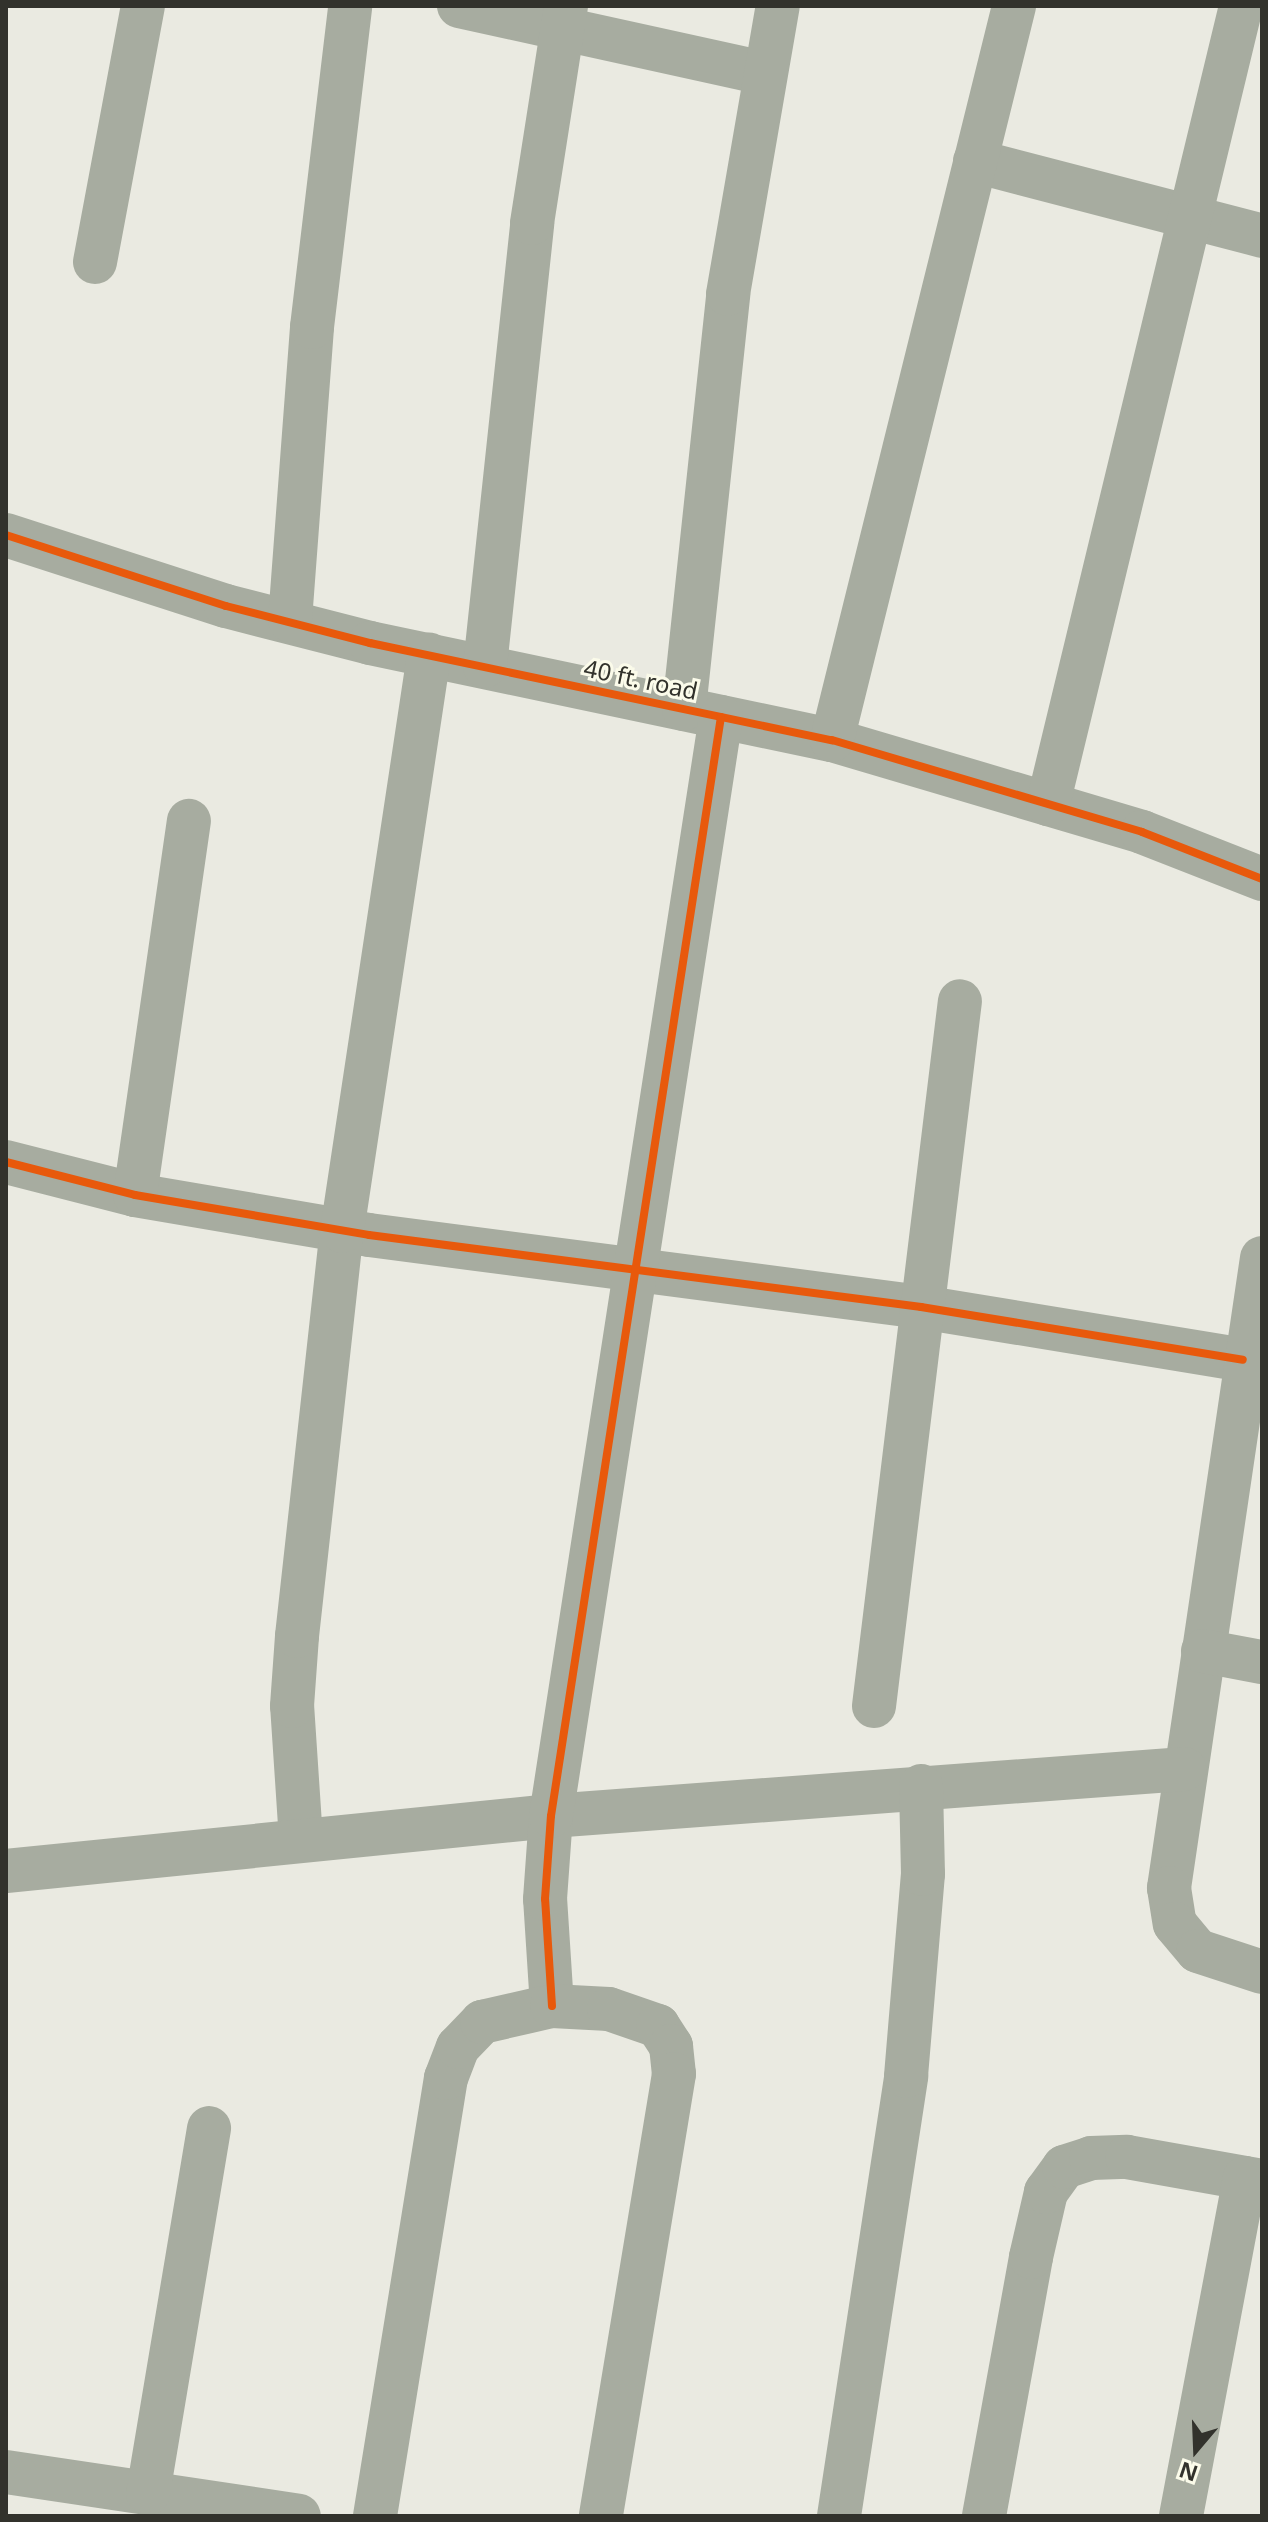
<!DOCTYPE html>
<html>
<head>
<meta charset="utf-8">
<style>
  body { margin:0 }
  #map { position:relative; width:1268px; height:2522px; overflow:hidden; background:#eaeae1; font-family:"Noto Sans",sans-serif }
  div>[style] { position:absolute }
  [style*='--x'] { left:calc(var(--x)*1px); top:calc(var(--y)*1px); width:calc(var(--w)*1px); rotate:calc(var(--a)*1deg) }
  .minor>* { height:44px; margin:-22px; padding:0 22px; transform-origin:22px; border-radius:22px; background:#a7aca0 }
  .cycleway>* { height:8px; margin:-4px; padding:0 4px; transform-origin:4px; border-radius:4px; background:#e8590c }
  span { translate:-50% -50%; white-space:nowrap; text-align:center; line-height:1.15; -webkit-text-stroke:6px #fbfbea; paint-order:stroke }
  .street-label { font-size:24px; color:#32322c }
  .frame { position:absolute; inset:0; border:8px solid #32322c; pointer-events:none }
  .north { position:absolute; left:1156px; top:2410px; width:80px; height:80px; -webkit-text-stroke:6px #fbfbea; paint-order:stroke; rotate:199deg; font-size:22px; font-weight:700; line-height:32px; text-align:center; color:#32322c }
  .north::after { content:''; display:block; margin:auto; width:28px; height:36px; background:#32322c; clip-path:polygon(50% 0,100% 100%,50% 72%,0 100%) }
</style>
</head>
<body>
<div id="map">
  <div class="minor">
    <i style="--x:459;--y:6;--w:312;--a:12.4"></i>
    <i style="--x:975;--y:161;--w:297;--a:14.6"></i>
    <i style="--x:95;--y:262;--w:260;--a:-79.4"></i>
    <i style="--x:6;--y:535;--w:231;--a:17.9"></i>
    <i style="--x:226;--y:606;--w:149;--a:14.4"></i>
    <i style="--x:370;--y:643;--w:472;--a:11.9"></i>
    <i style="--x:832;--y:740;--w:323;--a:16.5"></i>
    <i style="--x:1142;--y:832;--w:129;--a:21.4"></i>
    <i style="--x:290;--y:620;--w:294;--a:-85.7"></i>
    <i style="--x:312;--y:327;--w:323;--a:-83.2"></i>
    <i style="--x:485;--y:666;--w:445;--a:-83.9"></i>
    <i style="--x:532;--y:223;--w:220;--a:-81.1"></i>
    <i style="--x:684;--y:709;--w:417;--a:-83.9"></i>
    <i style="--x:728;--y:294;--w:292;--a:-80.2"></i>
    <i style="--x:832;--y:740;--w:756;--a:-76.07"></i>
    <i style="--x:1048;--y:804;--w:821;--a:-76.4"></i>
    <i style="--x:6;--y:1162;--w:133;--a:14.3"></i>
    <i style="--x:135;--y:1195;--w:237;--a:9.7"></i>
    <i style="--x:369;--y:1235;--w:557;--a:7.43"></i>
    <i style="--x:921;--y:1307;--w:326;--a:9.3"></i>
    <i style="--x:135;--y:1195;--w:378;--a:-81.8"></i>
    <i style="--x:1262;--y:1258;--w:637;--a:98.4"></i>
    <i style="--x:1169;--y:1888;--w:36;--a:81"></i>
    <i style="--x:1175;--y:1924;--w:35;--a:50"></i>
    <i style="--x:1198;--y:1951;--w:67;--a:18.2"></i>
    <i style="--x:1203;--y:1651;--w:60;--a:10.6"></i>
    <i style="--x:874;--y:1706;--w:710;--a:-83.05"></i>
    <i style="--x:301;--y:1840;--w:134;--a:-93.8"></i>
    <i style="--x:292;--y:1706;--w:70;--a:-85.9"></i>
    <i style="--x:297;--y:1636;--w:407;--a:-83.7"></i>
    <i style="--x:342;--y:1231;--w:583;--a:-81.41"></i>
    <i style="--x:6;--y:1871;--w:548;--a:-5.76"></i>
    <i style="--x:551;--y:1816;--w:635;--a:-4.25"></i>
    <i style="--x:552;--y:2006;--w:107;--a:-93.7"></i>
    <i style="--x:545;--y:1899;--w:83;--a:-85.9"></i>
    <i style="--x:551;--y:1816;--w:1112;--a:-81.21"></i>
    <i style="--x:6;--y:2472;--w:296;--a:8.5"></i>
    <i style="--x:148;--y:2493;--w:370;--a:-80.5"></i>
    <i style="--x:375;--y:2516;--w:444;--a:-80.8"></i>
    <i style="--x:446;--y:2078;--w:33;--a:-69"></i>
    <i style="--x:458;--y:2047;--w:35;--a:-46"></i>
    <i style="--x:482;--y:2022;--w:72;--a:-12.9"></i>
    <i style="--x:552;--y:2006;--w:57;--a:3"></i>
    <i style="--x:609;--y:2009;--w:52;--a:19.1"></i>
    <i style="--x:658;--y:2026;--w:24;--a:57"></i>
    <i style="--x:671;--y:2046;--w:28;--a:84"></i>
    <i style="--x:674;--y:2074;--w:448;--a:99.4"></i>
    <i style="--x:839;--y:2516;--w:445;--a:-81.3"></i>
    <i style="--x:906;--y:2076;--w:203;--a:-85.2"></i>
    <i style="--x:923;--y:1874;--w:88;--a:-91.3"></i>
    <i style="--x:984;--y:2516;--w:263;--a:-79.7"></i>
    <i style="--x:1031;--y:2257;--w:67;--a:-77"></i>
    <i style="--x:1046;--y:2192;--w:31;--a:-54"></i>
    <i style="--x:1064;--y:2167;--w:28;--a:-18"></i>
    <i style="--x:1091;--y:2158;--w:36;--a:-2"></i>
    <i style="--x:1127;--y:2157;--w:137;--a:10.1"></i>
    <i style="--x:1181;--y:2516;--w:344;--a:-79.3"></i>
  </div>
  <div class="cycleway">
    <i style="--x:6;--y:535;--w:231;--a:17.9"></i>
    <i style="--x:226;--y:606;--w:149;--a:14.4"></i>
    <i style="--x:370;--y:643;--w:472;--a:11.9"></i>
    <i style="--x:832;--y:740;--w:323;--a:16.5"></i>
    <i style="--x:1142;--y:832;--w:129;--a:21.4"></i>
    <i style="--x:6;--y:1162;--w:133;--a:14.3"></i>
    <i style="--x:135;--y:1195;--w:237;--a:9.7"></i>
    <i style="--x:369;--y:1235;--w:557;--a:7.43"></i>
    <i style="--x:921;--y:1307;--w:326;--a:9.3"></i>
    <i style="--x:552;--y:2006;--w:107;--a:-93.7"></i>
    <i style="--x:545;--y:1899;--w:83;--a:-85.9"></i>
    <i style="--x:551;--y:1816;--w:1112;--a:-81.21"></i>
  </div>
  <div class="street-label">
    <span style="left:641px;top:679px;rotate:12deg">40 ft. road</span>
  </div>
  <div class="frame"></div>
  <div class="north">N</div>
</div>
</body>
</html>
